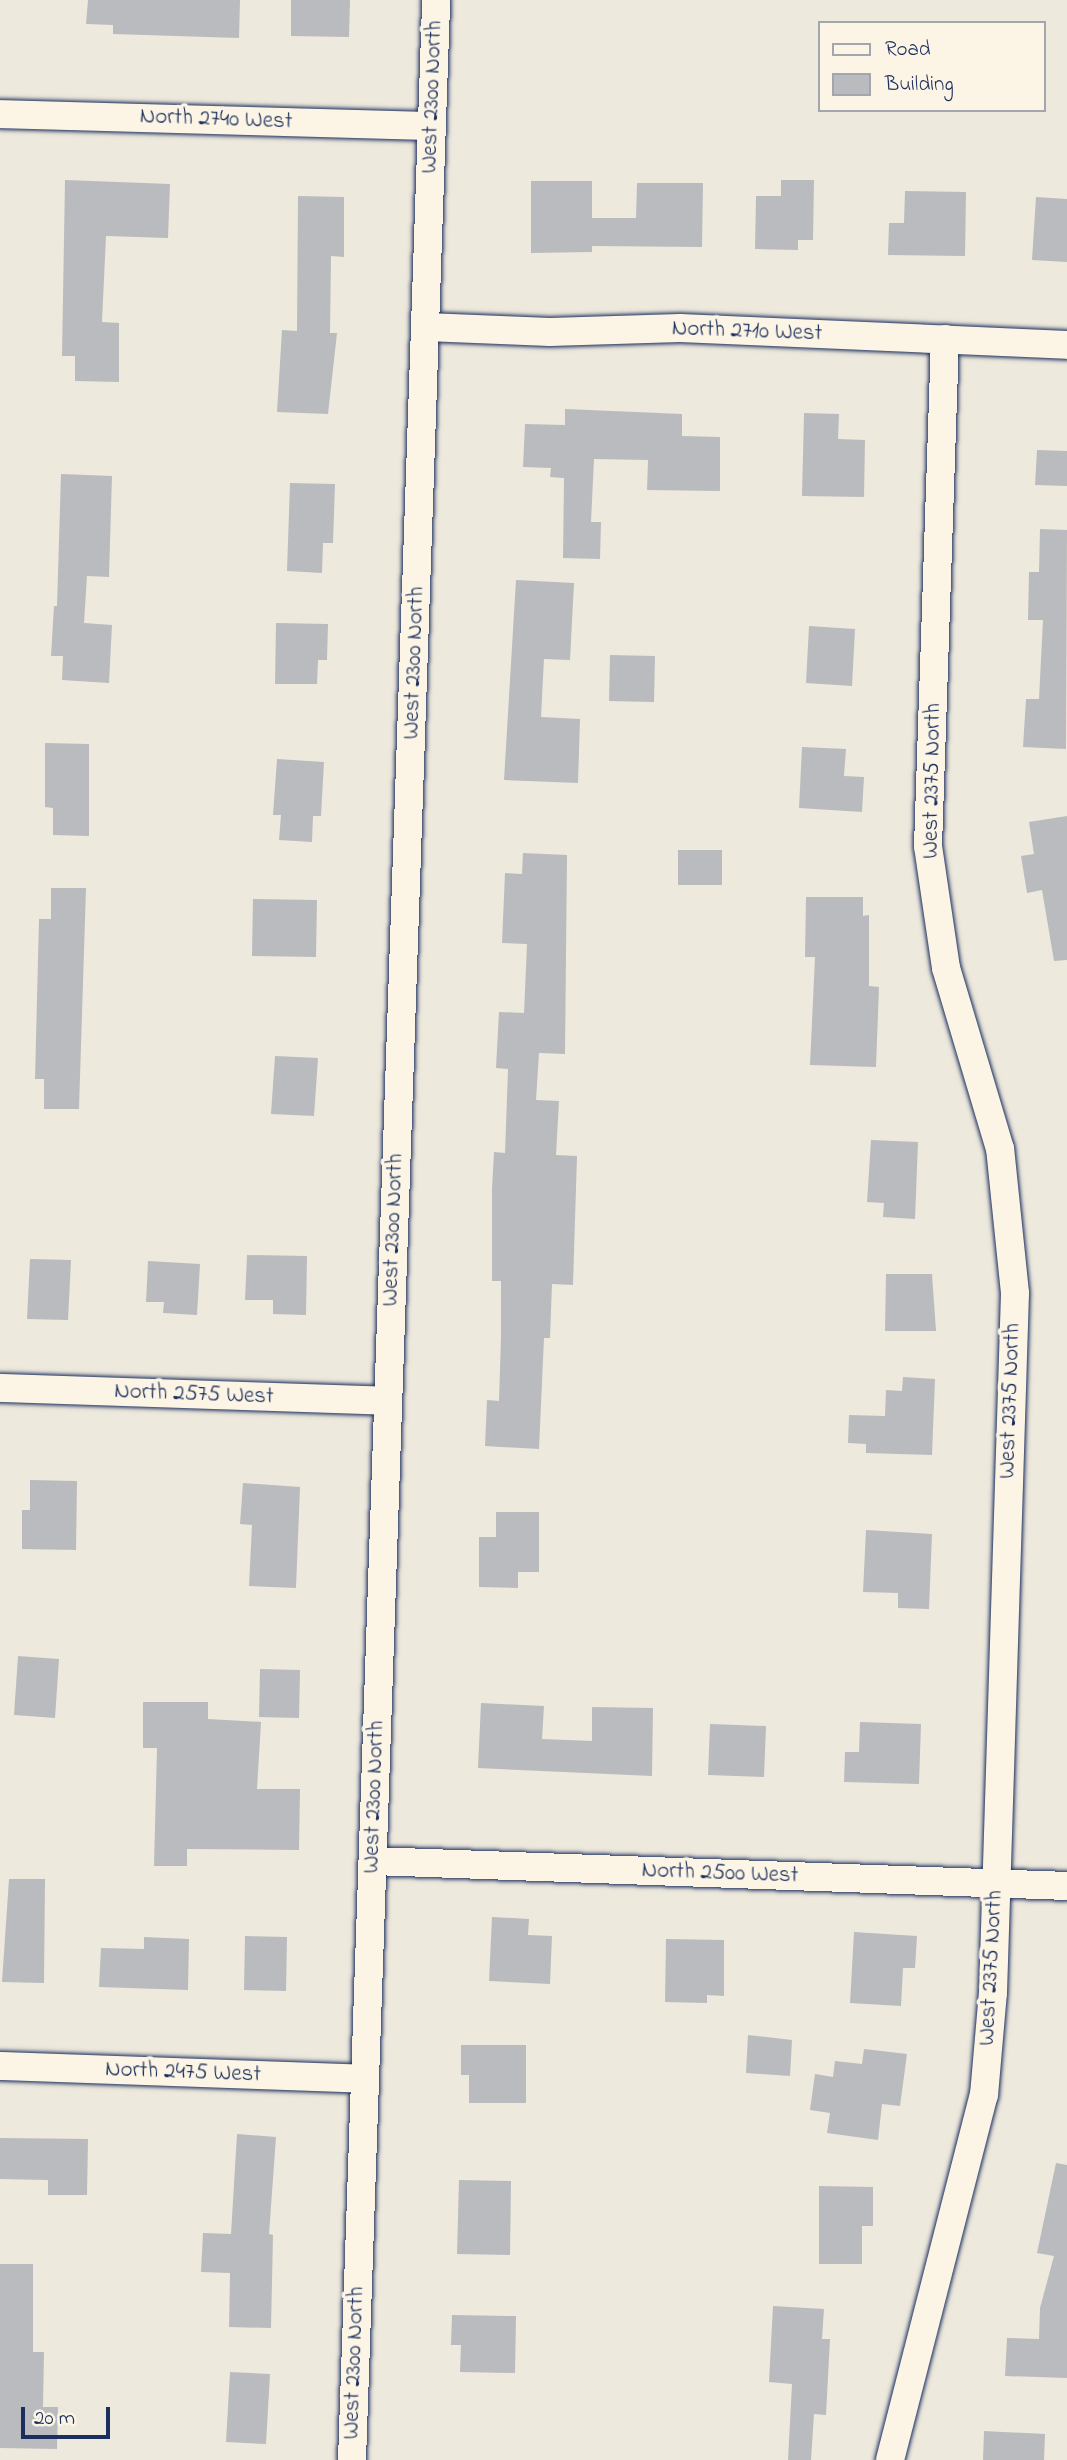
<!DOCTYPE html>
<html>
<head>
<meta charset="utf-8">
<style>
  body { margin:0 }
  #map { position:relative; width:1067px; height:2460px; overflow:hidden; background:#eee9dd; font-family:"Indie Flower",sans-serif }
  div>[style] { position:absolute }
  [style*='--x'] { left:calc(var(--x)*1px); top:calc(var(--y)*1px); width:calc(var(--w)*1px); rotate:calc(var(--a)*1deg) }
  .building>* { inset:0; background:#babbbe }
  .roads { filter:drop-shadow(0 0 2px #1b2f5e) drop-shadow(0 0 2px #1b2f5e) }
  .minor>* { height:28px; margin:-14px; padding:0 14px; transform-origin:14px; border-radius:14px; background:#fcf5e5 }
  span { translate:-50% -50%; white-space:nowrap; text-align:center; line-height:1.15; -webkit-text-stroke:7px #fcf5e5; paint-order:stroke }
  .street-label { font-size:23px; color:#1b2f5e }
  .legend { position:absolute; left:818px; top:21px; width:228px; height:91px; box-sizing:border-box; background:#fcf5e5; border:2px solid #a2a6af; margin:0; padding:9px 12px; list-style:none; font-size:21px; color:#1b2f5e }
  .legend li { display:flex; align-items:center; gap:14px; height:35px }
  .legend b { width:35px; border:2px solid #a2a6af }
  .scale { position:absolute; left:21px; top:2407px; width:89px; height:32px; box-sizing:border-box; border:4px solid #1b2f5e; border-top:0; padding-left:9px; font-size:21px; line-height:24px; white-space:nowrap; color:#1b2f5e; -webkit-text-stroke:5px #fcf5e5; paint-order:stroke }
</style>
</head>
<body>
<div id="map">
  <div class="building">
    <i style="clip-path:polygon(88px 0,240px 0,239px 38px,113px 34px,113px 25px,86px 24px)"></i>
    <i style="clip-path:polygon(291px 0,350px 0,349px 37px,291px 36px)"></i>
    <i style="clip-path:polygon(65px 180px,170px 184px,168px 238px,106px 236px,102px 322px,119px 323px,119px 382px,75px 381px,75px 356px,62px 356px)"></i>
    <i style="clip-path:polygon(781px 180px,814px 180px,813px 240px,798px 240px,798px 250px,755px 249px,756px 196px,781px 196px)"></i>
    <i style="clip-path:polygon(531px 181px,592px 181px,592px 218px,636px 218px,637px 183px,703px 183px,702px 247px,592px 246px,592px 252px,531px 253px)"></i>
    <i style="clip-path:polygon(905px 191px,966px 192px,965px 256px,888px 255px,889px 223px,904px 223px)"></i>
    <i style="clip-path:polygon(298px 196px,344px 197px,344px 257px,331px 256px,330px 333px,337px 333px,328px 414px,277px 412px,282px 330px,297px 331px)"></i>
    <i style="clip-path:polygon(1036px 197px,1067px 199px,1067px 262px,1032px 260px)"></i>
    <i style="clip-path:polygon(565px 409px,682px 414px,682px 436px,720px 437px,720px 491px,647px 490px,648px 460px,594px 459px,591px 522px,601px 522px,600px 559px,563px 558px,564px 478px,550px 477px,551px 468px,523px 467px,525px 424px,565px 425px)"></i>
    <i style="clip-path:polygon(804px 413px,839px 414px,838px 439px,865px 440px,864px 497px,802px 496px)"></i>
    <i style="clip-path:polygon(1037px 450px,1067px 451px,1067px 486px,1035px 485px)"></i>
    <i style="clip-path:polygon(61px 474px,112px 476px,109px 577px,87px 576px,84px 623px,112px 625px,109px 683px,62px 680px,63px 656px,51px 656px,54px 606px,57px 606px)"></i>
    <i style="clip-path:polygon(290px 483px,335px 484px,333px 543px,323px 543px,322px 573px,287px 571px)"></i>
    <i style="clip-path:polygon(1040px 529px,1067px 530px,1066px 749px,1023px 747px,1026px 699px,1039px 699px,1043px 620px,1028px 620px,1029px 572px,1039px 572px)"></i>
    <i style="clip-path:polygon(516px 580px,574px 583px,570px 660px,544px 659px,541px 717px,580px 719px,578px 783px,504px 780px)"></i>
    <i style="clip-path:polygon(276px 623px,328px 624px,327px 660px,318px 660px,317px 684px,275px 684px)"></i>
    <i style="clip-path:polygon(809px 626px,855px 629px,852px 686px,806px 683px)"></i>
    <i style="clip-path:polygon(610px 655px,655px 656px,654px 702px,609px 701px)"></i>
    <i style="clip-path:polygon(45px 743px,89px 744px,89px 836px,53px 835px,53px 808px,45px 807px)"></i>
    <i style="clip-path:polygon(802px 747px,846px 749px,844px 776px,864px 777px,862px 812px,799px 808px)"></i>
    <i style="clip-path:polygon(277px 759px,324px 762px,321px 816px,313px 816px,312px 842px,279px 840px,281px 815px,273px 815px)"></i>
    <i style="clip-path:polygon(1067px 816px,1067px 960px,1054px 961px,1042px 890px,1027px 893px,1021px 856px,1034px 854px,1029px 822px)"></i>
    <i style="clip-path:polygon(678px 850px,722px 850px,722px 885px,678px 885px)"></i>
    <i style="clip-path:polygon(523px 853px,567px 855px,565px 1054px,539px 1053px,536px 1100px,559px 1101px,556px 1155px,577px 1156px,573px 1285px,552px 1284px,550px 1338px,544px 1338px,539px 1449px,485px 1446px,487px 1400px,499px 1401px,501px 1336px,501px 1281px,492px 1281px,492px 1189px,494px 1152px,505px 1153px,508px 1069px,496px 1068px,499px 1012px,524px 1013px,527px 944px,502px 943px,505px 873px,522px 874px)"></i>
    <i style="clip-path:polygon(51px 888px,86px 888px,79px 1109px,44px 1109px,44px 1079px,35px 1079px,39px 919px,51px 919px)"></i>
    <i style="clip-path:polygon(806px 897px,863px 897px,863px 916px,869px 915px,869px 986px,879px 987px,876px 1067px,810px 1065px,815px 957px,805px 957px)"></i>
    <i style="clip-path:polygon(253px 899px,317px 900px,316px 957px,252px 956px)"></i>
    <i style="clip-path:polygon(275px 1056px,318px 1058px,314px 1116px,271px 1114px)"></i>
    <i style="clip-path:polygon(871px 1140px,918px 1142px,915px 1219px,883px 1217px,884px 1203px,867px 1202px)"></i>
    <i style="clip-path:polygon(247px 1255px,307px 1256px,306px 1315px,273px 1314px,273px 1300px,245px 1300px)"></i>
    <i style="clip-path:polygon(30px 1259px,71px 1260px,68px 1320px,27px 1319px)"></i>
    <i style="clip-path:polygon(148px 1261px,200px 1264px,197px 1315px,163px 1313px,164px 1302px,146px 1302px)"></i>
    <i style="clip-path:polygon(886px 1274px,932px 1274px,936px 1331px,885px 1331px)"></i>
    <i style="clip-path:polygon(903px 1377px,935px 1379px,932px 1455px,866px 1453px,866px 1444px,848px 1443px,849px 1415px,885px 1416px,886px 1390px,902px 1391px)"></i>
    <i style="clip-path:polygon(30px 1480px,77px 1481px,76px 1550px,22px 1549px,22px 1510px,30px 1510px)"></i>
    <i style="clip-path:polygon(243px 1483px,300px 1487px,296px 1588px,249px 1586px,252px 1525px,240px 1524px)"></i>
    <i style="clip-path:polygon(496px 1512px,539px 1512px,539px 1572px,518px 1572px,518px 1588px,479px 1587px,479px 1537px,496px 1537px)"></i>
    <i style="clip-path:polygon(866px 1530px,932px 1534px,929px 1609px,898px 1608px,898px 1593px,863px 1592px)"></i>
    <i style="clip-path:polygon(18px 1656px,59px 1659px,55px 1718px,14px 1715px)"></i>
    <i style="clip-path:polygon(260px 1669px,300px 1670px,299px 1718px,259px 1717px)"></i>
    <i style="clip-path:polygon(143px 1702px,208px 1702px,208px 1719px,261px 1722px,257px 1789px,300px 1789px,299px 1850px,187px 1849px,187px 1866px,154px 1866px,157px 1748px,143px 1748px)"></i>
    <i style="clip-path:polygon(481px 1703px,544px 1706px,542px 1739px,592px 1741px,592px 1707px,653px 1708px,652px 1776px,478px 1768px)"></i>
    <i style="clip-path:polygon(860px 1722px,921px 1724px,919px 1784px,844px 1782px,845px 1752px,859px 1752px)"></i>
    <i style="clip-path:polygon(710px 1724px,766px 1726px,764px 1777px,708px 1775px)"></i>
    <i style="clip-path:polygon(9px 1879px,45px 1879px,44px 1983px,2px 1982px)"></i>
    <i style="clip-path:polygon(492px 1917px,529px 1919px,528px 1935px,552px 1936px,550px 1984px,489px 1981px)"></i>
    <i style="clip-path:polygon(854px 1932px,917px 1936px,915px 1968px,903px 1968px,901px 2006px,850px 2003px)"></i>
    <i style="clip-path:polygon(245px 1936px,287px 1937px,286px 1991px,244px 1990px)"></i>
    <i style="clip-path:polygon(144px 1937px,189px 1939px,188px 1990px,99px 1987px,101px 1948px,144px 1949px)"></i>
    <i style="clip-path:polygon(666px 1939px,724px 1940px,724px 1996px,707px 1995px,707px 2003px,665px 2002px)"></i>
    <i style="clip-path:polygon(748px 2035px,792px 2040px,790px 2076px,746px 2073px)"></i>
    <i style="clip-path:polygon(461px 2045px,526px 2045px,526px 2103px,469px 2103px,469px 2075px,461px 2075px)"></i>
    <i style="clip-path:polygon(864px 2049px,907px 2054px,900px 2106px,882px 2104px,878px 2140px,827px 2133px,830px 2113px,810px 2110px,815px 2074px,833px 2077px,835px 2061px,862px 2064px)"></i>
    <i style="clip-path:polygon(237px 2134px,276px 2137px,269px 2234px,273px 2235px,271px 2328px,229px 2327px,230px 2273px,201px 2272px,203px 2233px,231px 2234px)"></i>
    <i style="clip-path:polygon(0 2138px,88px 2139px,87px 2195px,48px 2195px,48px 2180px,0 2179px)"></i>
    <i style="clip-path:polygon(1056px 2163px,1067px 2165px,1067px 2378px,1005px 2376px,1007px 2338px,1039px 2339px,1040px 2308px,1054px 2256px,1037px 2253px)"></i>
    <i style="clip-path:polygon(459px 2180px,511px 2181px,510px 2255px,457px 2254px)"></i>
    <i style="clip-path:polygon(819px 2186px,873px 2187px,873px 2226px,862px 2226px,862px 2264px,819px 2264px)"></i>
    <i style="clip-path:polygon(0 2264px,33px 2264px,33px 2352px,44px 2352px,43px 2407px,58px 2407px,57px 2449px,0 2448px)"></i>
    <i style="clip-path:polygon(773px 2306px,824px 2309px,822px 2339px,830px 2339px,826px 2415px,814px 2414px,811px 2460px,788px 2460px,792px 2384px,769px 2382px)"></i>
    <i style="clip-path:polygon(452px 2315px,516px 2316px,515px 2373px,460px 2372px,461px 2345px,451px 2345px)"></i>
    <i style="clip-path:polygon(230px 2372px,270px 2374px,266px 2444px,226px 2442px)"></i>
    <i style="clip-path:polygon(984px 2431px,1045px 2434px,1044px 2460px,983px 2460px)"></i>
  </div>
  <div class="roads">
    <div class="minor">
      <i style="--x:0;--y:114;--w:432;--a:1.6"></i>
      <i style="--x:426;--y:327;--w:124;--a:2.3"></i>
      <i style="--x:550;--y:332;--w:130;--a:-1.8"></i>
      <i style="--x:680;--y:328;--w:387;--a:2.5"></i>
      <i style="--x:0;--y:1388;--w:388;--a:1.9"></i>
      <i style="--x:373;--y:1861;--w:694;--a:2.06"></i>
      <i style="--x:0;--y:2066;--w:365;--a:2"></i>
      <i style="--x:352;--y:2460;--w:2461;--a:-88.04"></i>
      <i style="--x:890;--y:2460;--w:377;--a:-75.6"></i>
      <i style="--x:984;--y:2095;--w:102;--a:-85"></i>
      <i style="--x:993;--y:1993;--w:700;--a:-88.2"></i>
      <i style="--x:1015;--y:1293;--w:145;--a:-95.9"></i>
      <i style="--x:1000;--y:1149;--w:189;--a:-106.6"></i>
      <i style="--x:946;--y:968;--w:123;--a:-98.4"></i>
      <i style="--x:928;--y:846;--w:507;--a:-88.08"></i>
    </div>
  </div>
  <div class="street-label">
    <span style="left:433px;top:97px;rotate:-88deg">West 2300 North</span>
    <span style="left:216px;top:120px;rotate:2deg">North 2740 West</span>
    <span style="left:747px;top:332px;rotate:2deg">North 2710 West</span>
    <span style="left:415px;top:663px;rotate:-88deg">West 2300 North</span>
    <span style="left:933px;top:781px;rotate:-89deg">West 2375 North</span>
    <span style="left:394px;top:1230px;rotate:-88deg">West 2300 North</span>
    <span style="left:194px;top:1395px;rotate:2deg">North 2575 West</span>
    <span style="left:1011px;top:1401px;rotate:-88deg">West 2375 North</span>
    <span style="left:375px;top:1797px;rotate:-88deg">West 2300 North</span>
    <span style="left:720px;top:1874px;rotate:2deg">North 2500 West</span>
    <span style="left:992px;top:1968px;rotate:-87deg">West 2375 North</span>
    <span style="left:183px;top:2073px;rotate:2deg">North 2475 West</span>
    <span style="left:355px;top:2363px;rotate:-88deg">West 2300 North</span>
  </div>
  <ul class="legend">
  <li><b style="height:9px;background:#fcf5e5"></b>Road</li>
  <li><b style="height:19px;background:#babbbe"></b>Building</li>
  </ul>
  <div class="scale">20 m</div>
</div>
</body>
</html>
